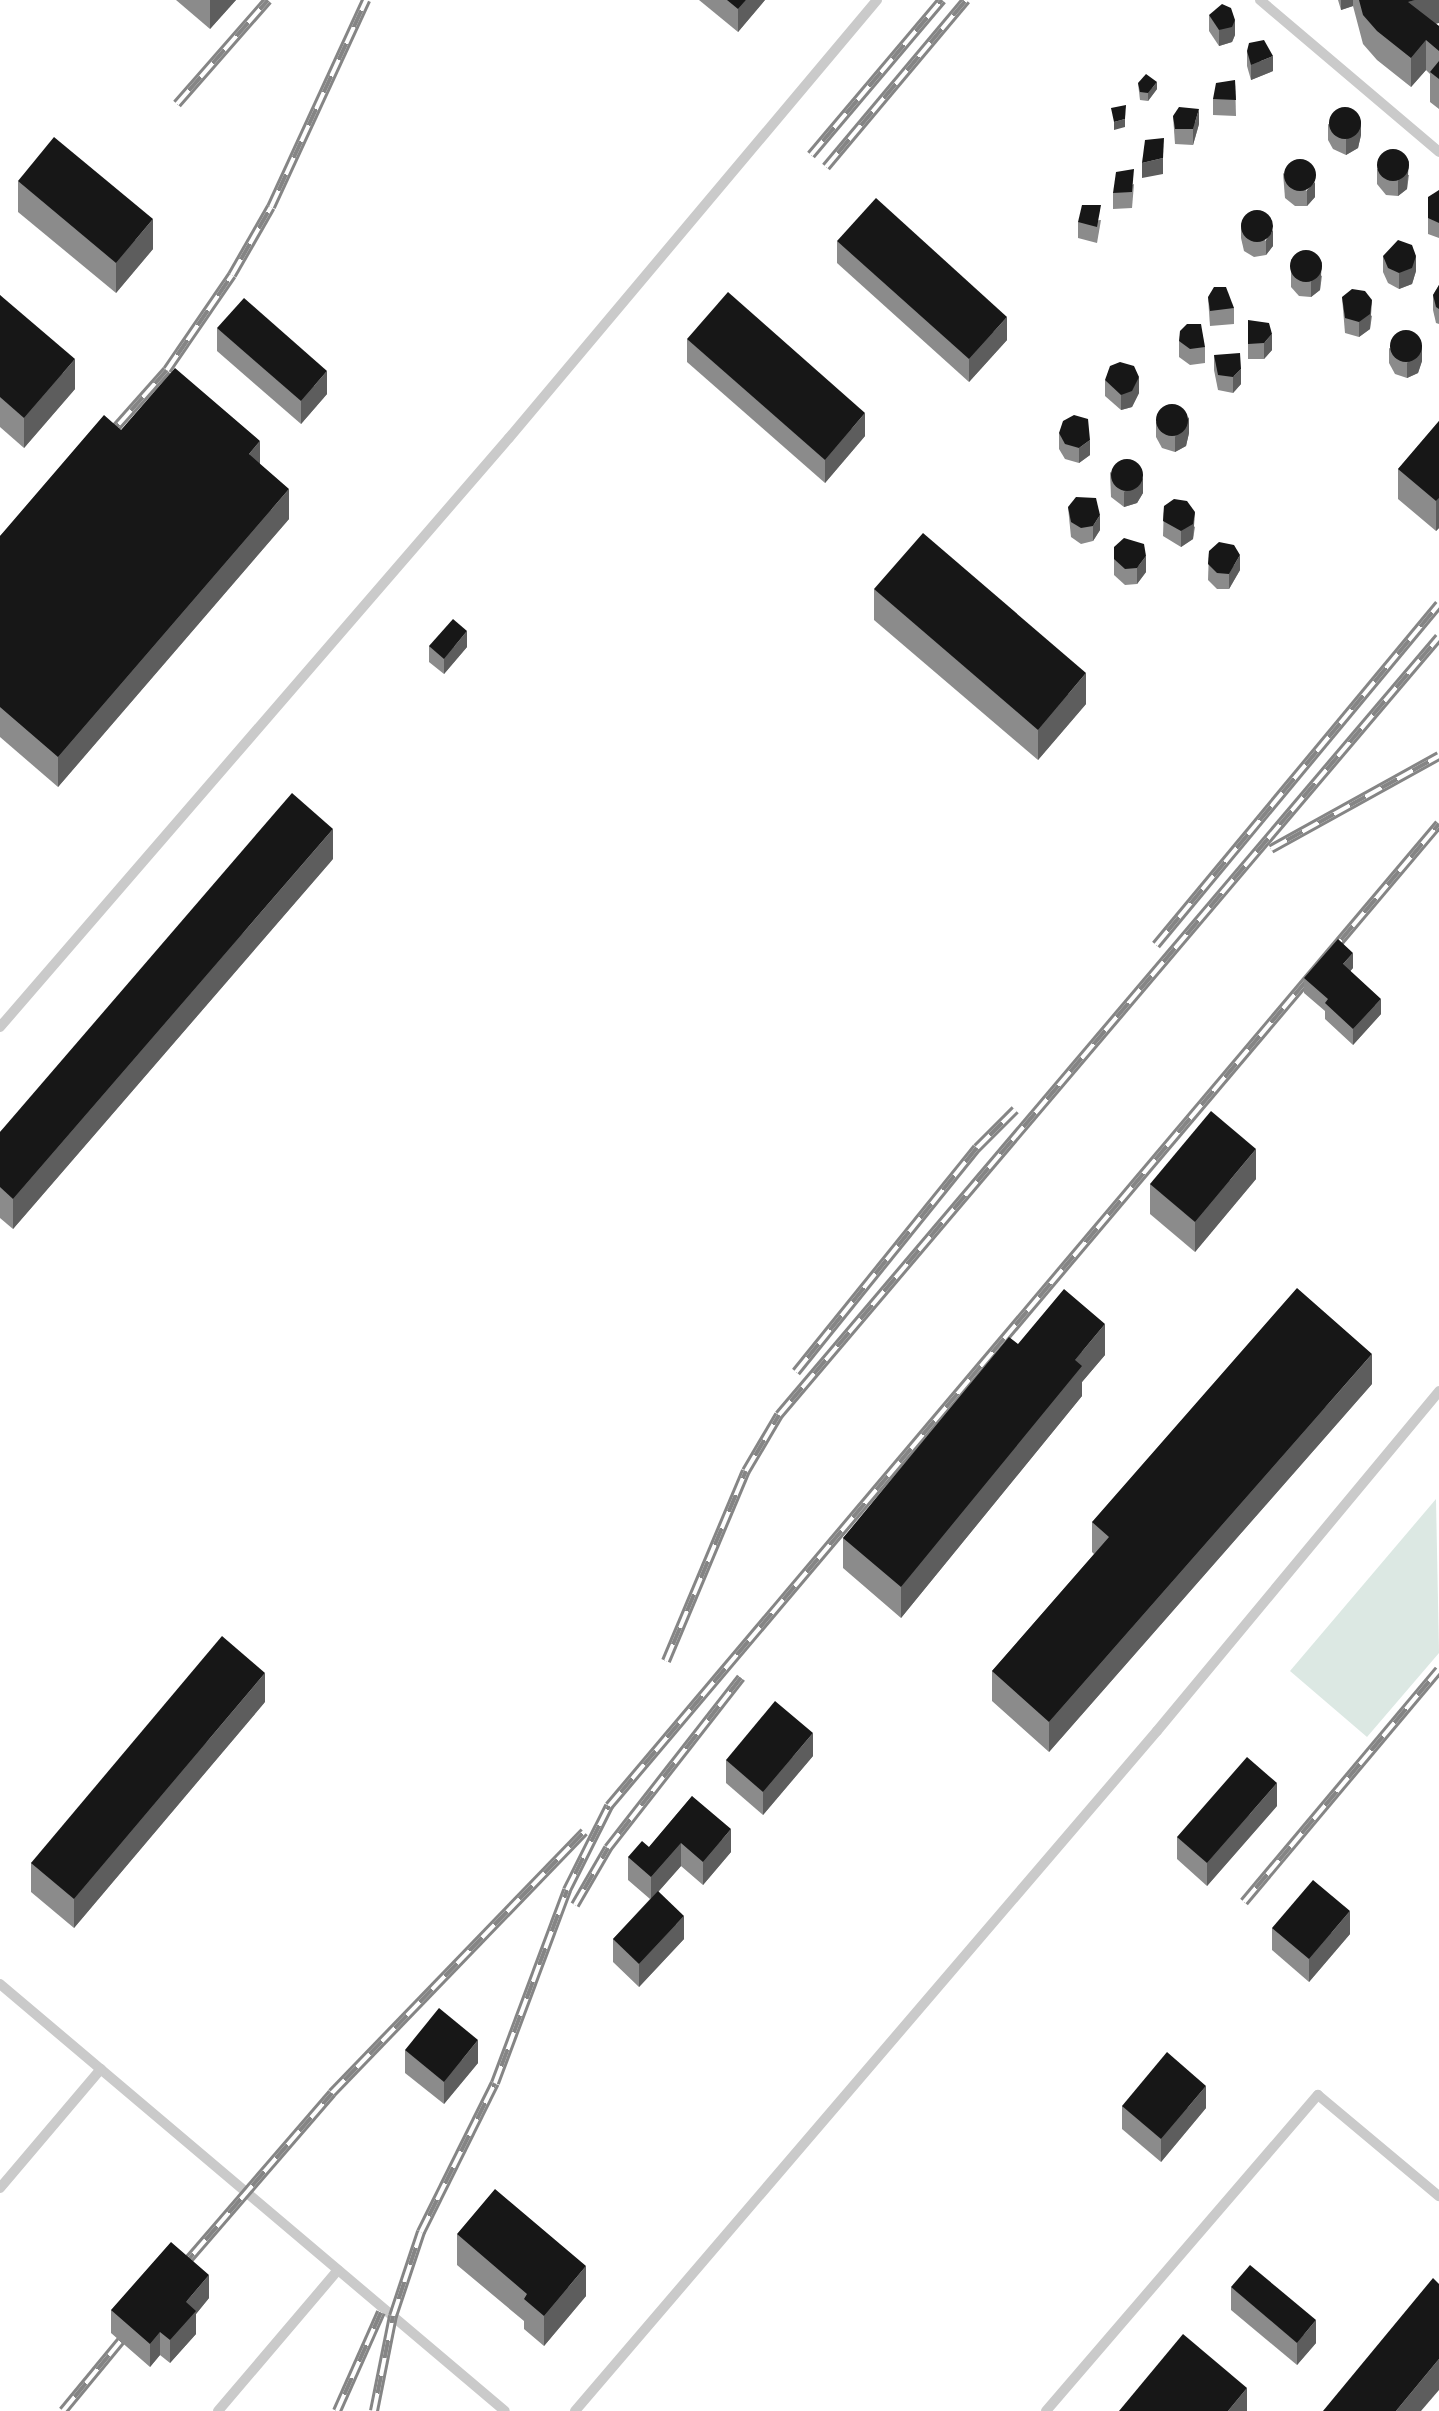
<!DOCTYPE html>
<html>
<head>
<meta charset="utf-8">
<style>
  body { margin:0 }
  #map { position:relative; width:1439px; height:2411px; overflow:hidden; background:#fff; font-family:"Fira Sans",sans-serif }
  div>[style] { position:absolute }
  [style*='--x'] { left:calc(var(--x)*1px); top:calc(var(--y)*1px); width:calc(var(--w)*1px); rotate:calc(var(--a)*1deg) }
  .green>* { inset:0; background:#dce8e3 }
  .lane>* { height:10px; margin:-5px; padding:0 5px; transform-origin:5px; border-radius:5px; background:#cacaca }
  .rail>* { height:10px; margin-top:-5px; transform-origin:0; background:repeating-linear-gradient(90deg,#fff 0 18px,#858585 0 36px); box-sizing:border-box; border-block:3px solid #858585 }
  .wall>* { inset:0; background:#8b8b8b }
  .shaded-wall>* { inset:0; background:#5d5d5d }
  .building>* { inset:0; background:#171717 }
  .round { border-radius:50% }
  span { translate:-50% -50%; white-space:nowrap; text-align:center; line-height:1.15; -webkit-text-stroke:12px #fff; paint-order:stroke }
</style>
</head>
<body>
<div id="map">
  <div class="green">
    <i style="clip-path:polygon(1436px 1499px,1439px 1653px,1367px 1737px,1290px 1671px)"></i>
  </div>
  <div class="lane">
    <i style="--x:1260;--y:0;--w:235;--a:40.3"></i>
    <i style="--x:0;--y:1027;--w:778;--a:-49.17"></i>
    <i style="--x:509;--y:438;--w:572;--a:-49.96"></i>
    <i style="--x:0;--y:1984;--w:661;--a:40.22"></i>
    <i style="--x:0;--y:2188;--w:156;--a:-49.7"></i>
    <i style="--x:218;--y:2411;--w:185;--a:-49.6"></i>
    <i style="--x:575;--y:2411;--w:895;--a:-49.44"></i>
    <i style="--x:1157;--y:1731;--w:442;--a:-50.3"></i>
    <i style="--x:1046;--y:2411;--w:417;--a:-49.3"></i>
    <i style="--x:1318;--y:2095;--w:158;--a:39.9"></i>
  </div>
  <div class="rail">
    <i style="--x:177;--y:104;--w:138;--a:-48.8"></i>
    <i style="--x:811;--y:155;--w:203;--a:-49.8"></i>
    <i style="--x:826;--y:167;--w:218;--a:-50"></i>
    <i style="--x:95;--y:451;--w:108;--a:-48.4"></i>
    <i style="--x:167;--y:370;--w:115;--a:-55.6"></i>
    <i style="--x:232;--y:275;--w:78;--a:-60.2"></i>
    <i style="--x:271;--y:207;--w:228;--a:-65.3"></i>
    <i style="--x:1271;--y:849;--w:192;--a:-29"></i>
    <i style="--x:1156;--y:945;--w:443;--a:-50.3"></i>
    <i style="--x:796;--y:1372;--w:288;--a:-51.1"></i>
    <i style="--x:977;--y:1148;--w:54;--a:-45"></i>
    <i style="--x:666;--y:1661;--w:206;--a:-67.2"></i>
    <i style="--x:746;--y:1471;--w:65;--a:-59.5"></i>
    <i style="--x:779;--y:1415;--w:1020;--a:-49.69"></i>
    <i style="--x:1244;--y:1902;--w:303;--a:-50"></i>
    <i style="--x:575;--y:1905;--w:66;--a:-59.9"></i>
    <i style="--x:608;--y:1848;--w:216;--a:-52"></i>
    <i style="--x:170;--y:2281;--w:248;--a:-49.2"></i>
    <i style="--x:332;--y:2093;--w:363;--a:-46"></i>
    <i style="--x:63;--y:2411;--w:126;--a:-50.5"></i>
    <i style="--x:337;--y:2411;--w:108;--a:-66"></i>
    <i style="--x:374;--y:2411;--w:97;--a:-78.7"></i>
    <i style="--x:393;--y:2316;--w:89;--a:-71.6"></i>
    <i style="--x:421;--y:2232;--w:166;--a:-63.6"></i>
    <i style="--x:495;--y:2083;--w:206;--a:-69.5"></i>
    <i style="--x:567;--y:1890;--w:94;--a:-63.4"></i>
    <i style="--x:609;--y:1806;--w:1286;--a:-49.8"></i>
  </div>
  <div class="wall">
    <i style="clip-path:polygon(176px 0,236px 0,210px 29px)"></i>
    <i style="clip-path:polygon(699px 0,765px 0,738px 32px)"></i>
    <i style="clip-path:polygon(1338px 0,1439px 0,1436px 24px,1439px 26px,1439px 109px,1430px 102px,1430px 74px,1426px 70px,1411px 87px,1377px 60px,1363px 44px,1353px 6px,1341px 10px)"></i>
    <i style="clip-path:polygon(1209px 15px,1235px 35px,1232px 42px,1219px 46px,1209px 31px)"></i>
    <i style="clip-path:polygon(1247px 51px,1273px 71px,1251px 80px,1247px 66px)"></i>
    <i style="clip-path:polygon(1235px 80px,1236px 116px,1213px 115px,1213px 99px)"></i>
    <i style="clip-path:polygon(1138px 83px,1157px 89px,1148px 101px,1140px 100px)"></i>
    <i style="clip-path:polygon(1173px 116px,1199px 124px,1193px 145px,1175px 144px)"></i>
    <i style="clip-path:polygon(1328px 124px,1361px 135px,1358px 148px,1346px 155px,1333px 149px,1328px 140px)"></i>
    <i style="clip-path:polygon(1377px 169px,1409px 175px,1407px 189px,1398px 196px,1386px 195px,1377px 184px)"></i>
    <i style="clip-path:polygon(1283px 173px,1315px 197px,1307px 206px,1295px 206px,1285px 198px)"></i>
    <i style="clip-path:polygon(18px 181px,153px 249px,116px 293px,18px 212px)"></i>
    <i style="clip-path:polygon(1134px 184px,1132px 208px,1113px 209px,1113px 193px)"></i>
    <i style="clip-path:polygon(1439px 190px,1439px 238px,1428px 234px,1428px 212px)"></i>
    <i style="clip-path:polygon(1101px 220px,1097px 243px,1078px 238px,1078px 222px)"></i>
    <i style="clip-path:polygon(1241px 223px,1273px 246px,1266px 255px,1254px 257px,1244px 251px,1241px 238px)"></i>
    <i style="clip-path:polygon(837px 241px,1007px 340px,969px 382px,837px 263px)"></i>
    <i style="clip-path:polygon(1383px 256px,1416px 271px,1412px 284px,1399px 289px,1388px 283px,1383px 272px)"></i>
    <i style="clip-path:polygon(1291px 259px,1322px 276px,1320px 290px,1311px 297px,1299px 296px,1291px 287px)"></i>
    <i style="clip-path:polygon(1439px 285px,1439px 324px,1436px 323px,1433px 310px,1433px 295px)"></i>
    <i style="clip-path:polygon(0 295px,75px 389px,24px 448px,0 427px)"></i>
    <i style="clip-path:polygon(1208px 297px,1234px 308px,1234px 324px,1210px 326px)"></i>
    <i style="clip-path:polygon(1342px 297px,1372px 316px,1370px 329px,1359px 337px,1345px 333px)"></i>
    <i style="clip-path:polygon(1248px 320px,1272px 350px,1264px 359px,1248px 359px)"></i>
    <i style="clip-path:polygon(217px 328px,327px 394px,301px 424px,217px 351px)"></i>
    <i style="clip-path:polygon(687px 339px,865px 436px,825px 483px,687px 362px)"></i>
    <i style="clip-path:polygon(1179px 341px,1205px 347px,1205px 363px,1190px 365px,1179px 357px)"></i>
    <i style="clip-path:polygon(1389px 348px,1422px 361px,1418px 373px,1407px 378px,1395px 374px,1389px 363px)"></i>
    <i style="clip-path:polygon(1214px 355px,1241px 384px,1233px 393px,1218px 390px,1214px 370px)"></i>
    <i style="clip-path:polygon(1105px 380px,1139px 393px,1132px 407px,1121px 410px,1105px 396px)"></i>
    <i style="clip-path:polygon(1439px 421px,1439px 528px,1436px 531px,1398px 499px,1398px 469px)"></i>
    <i style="clip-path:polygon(1156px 422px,1189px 433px,1186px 446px,1175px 452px,1162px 448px,1156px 437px)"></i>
    <i style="clip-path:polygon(121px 430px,289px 519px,58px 787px,0 737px,0 536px)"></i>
    <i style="clip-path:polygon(1059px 433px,1090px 455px,1079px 463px,1065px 459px,1059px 449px)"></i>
    <i style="clip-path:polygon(1110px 472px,1143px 493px,1137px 503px,1124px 507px,1111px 497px)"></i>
    <i style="clip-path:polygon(1164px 506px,1195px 527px,1193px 539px,1181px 547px,1163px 536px)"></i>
    <i style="clip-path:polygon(1068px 507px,1100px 530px,1093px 541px,1081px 544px,1071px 537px)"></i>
    <i style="clip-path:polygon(1114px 547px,1146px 572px,1137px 584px,1125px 585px,1114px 575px)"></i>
    <i style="clip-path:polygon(1209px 551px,1240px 570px,1229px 589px,1217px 589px,1208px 580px)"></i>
    <i style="clip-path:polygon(874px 589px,1086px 704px,1038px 760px,874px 620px)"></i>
    <i style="clip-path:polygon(429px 646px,467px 647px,444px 674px,429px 662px)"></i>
    <i style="clip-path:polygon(333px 859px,13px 1229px,0 1218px,0 1132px)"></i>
    <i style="clip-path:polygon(1353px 968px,1350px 971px,1381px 1014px,1353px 1045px,1325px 1019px,1325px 1011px,1304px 993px,1304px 978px)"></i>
    <i style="clip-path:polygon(1256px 1179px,1195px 1252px,1150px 1214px,1150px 1184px)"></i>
    <i style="clip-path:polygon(1018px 1344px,1105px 1355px,1082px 1382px,1082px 1396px,901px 1618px,843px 1568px,843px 1538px)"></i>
    <i style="clip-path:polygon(1372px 1384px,1049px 1752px,992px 1701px,992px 1671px,1094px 1554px,1092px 1552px,1092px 1522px)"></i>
    <i style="clip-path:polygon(265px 1702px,74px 1928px,31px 1892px,31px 1863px)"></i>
    <i style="clip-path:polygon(813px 1756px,763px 1815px,726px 1783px,726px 1760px)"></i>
    <i style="clip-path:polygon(692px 1796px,731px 1852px,703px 1885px,681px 1866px,658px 1892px,684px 1939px,639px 1987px,613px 1962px,613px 1939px,650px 1899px,628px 1880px,628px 1857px,649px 1847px)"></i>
    <i style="clip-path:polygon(1277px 1806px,1207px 1886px,1177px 1859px,1177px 1837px)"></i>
    <i style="clip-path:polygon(1272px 1928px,1350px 1934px,1309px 1982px,1272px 1950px)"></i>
    <i style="clip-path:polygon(405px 2050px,478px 2063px,444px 2104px,405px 2073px)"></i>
    <i style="clip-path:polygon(1122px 2106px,1206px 2108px,1161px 2162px,1122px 2129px)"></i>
    <i style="clip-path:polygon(457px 2234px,586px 2296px,544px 2346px,524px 2329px,524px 2321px,457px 2265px)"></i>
    <i style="clip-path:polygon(1231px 2287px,1316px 2343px,1297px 2365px,1231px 2310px)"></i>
    <i style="clip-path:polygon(209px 2298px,196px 2314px,196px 2334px,170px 2363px,160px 2355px,150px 2367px,111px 2333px,111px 2310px)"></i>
  </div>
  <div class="shaded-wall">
    <i style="clip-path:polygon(210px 0,236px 0,210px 29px)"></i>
    <i style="clip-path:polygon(746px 0,765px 0,738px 32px,738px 9px)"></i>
    <i style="clip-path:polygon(1341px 0,1353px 0,1353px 6px,1341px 10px)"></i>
    <i style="clip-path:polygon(1415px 0,1439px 0,1439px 23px,1408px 32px,1408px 2px)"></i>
    <i style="clip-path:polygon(1235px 20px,1235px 35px,1232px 42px,1219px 46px,1219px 30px)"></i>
    <i style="clip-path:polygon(1426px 40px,1426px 70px,1411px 87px,1411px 58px)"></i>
    <i style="clip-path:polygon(1273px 56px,1273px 71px,1251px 80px,1251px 65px)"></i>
    <i style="clip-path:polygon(1157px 82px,1157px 89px,1148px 101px,1148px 93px)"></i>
    <i style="clip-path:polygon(1199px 109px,1199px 124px,1193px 145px,1193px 129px)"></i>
    <i style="clip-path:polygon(1125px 119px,1125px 127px,1114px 130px,1114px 122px)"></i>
    <i style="clip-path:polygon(1361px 120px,1361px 135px,1358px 148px,1346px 155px,1346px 139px)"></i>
    <i style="clip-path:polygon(1163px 158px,1163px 174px,1142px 178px,1142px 163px)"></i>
    <i style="clip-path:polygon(1409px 160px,1407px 189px,1398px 196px,1398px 181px)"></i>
    <i style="clip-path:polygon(1315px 182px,1315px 197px,1307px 206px,1307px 190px)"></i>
    <i style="clip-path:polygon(153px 219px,153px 249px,116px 293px,116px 263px)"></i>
    <i style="clip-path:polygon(1273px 230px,1273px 246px,1266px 255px,1266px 240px)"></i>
    <i style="clip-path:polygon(1416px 256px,1416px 271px,1412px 284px,1399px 289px,1399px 273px)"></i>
    <i style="clip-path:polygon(1322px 261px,1320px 290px,1311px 297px,1311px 282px)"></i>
    <i style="clip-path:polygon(1372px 300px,1370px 329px,1359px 337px,1359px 322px)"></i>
    <i style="clip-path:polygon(1007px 317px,1007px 340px,969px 382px,969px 359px)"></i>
    <i style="clip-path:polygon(1272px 334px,1272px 350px,1264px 359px,1264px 343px)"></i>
    <i style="clip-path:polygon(1422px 345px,1422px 361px,1418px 373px,1407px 378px,1407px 363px)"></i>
    <i style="clip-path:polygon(75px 359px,75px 389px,24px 448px,24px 418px)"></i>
    <i style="clip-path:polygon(1241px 369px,1241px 384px,1233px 393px,1233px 377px)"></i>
    <i style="clip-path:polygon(327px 371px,327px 394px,301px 424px,301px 401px)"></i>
    <i style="clip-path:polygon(1139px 377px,1139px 393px,1132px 407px,1121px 410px,1121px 395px)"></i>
    <i style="clip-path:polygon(865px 413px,865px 436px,825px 483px,825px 460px)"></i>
    <i style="clip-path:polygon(1189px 417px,1189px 433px,1186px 446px,1175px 452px,1175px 437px)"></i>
    <i style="clip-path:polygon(1090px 440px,1090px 455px,1079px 463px,1079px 448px)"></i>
    <i style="clip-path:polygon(260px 441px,260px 472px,249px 454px)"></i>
    <i style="clip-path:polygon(1143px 478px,1143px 493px,1137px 503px,1124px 507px,1124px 492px)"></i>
    <i style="clip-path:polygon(289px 489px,289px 519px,58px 787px,58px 757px)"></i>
    <i style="clip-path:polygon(1439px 498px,1439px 528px,1436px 531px,1436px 501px)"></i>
    <i style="clip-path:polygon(1195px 512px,1193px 539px,1181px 547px,1181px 531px)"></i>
    <i style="clip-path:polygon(1100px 515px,1100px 530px,1093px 541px,1093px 526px)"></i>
    <i style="clip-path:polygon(1240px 555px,1240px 570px,1229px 589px,1229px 574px)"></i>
    <i style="clip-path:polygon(1146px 556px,1146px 572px,1137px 584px,1137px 568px)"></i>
    <i style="clip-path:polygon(467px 631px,467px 647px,444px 674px,444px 659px)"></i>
    <i style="clip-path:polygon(1086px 673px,1086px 704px,1038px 760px,1038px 730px)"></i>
    <i style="clip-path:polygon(333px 829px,333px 859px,13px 1229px,13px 1199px)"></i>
    <i style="clip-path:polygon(1353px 953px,1353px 968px,1343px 980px,1343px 964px)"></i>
    <i style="clip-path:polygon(1381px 999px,1381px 1014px,1353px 1045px,1353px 1029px)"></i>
    <i style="clip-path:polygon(1256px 1149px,1256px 1179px,1195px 1252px,1195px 1222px)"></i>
    <i style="clip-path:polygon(1105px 1324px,1105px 1355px,1082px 1382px,1082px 1396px,901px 1618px,901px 1587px,1075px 1360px)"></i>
    <i style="clip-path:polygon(1372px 1354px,1372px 1384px,1049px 1752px,1049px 1722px)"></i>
    <i style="clip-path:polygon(265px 1673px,265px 1702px,74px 1928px,74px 1899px)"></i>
    <i style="clip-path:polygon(813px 1733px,813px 1756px,763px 1815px,763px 1792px)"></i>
    <i style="clip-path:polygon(1277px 1783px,1277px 1806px,1207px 1886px,1207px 1863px)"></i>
    <i style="clip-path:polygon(731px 1829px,731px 1852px,703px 1885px,703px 1862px)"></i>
    <i style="clip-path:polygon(681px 1843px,681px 1866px,651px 1900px,651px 1877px)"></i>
    <i style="clip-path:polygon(1350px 1911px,1350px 1934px,1309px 1982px,1309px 1959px)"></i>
    <i style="clip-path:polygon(684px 1916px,684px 1939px,639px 1987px,639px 1964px)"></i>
    <i style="clip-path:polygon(478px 2040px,478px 2063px,444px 2104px,444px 2082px)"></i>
    <i style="clip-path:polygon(1206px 2086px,1206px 2108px,1161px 2162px,1161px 2139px)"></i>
    <i style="clip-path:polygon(586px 2266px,586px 2296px,544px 2346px,544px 2316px)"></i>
    <i style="clip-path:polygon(209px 2275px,209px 2298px,196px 2314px,196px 2334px,170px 2363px,170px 2340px,186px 2302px)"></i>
    <i style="clip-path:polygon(1316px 2320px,1316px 2343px,1297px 2365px,1297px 2343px)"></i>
    <i style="clip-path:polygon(160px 2332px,160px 2355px,150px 2367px,150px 2344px)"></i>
    <i style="clip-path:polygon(1439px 2359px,1439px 2390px,1421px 2411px,1396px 2411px)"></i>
    <i style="clip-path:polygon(1247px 2388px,1247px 2411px,1228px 2411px)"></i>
  </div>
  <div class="building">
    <i style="clip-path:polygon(727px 0,746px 0,738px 9px)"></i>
    <i style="clip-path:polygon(1359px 0,1415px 0,1408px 2px,1439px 26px,1439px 51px,1426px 40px,1411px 58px,1377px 31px,1363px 15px)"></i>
    <i style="clip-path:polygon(1222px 4px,1231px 8px,1235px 20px,1232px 27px,1219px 30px,1209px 15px)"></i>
    <i style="clip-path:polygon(1264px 40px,1273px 56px,1251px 65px,1247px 51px,1249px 43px)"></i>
    <i style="clip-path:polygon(1439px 61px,1439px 79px,1430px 72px)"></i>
    <i style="clip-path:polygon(1146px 74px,1157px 82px,1148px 93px,1140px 92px,1138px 83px)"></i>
    <i style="clip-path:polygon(1235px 80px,1236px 100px,1213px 99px,1216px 83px)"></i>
    <i style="clip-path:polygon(1126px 105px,1125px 119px,1114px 122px,1111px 108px)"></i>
    <i style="clip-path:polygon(1179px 107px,1199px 109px,1193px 129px,1175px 129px,1173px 116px)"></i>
    <i class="round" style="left:1329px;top:107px;width:32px;height:32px"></i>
    <i style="clip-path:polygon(54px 137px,153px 219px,116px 263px,18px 181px)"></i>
    <i style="clip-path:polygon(1164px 138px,1163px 158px,1142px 163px,1145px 140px)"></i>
    <i class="round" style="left:1377px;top:149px;width:32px;height:32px"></i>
    <i class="round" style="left:1284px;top:159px;width:32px;height:32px"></i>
    <i style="clip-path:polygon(1134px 169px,1132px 192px,1113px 193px,1116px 172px)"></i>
    <i style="clip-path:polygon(1439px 190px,1439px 223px,1428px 218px,1428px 197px)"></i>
    <i style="clip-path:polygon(876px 198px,1007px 317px,969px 359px,837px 241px)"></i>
    <i style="clip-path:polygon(1082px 205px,1101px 205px,1097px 227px,1078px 222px)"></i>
    <i class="round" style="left:1241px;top:210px;width:32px;height:32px"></i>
    <i style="clip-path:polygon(1398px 240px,1412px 245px,1416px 256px,1412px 268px,1399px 273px,1388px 268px,1383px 256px)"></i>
    <i class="round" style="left:1290px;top:250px;width:32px;height:32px"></i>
    <i style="clip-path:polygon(1439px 285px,1439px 309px,1436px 307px,1433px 295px)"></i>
    <i style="clip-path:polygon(1214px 287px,1226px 287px,1234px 308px,1210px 311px,1208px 297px)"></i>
    <i style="clip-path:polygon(1352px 289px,1365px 291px,1372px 300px,1370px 314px,1359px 322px,1345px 318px,1342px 297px)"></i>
    <i style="clip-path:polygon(728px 292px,865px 413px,825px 460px,687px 339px)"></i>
    <i style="clip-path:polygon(0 295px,75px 359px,24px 418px,0 397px)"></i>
    <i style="clip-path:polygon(244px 298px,327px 371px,301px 401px,217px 328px)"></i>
    <i style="clip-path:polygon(1248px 320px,1269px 323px,1272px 334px,1264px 343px,1248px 344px)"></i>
    <i style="clip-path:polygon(1187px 324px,1201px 324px,1205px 347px,1190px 349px,1179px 341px,1180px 331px)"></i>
    <i class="round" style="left:1390px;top:330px;width:32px;height:32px"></i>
    <i style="clip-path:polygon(1240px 353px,1241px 369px,1233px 377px,1218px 375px,1214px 355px)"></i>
    <i style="clip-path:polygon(1120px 362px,1134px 366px,1139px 377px,1132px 391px,1121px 395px,1105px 380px,1110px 366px)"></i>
    <i style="clip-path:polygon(175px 368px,260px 441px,249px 454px,289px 489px,58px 757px,0 707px,0 536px,104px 415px,121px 430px)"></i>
    <i class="round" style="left:1156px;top:404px;width:32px;height:32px"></i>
    <i style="clip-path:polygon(1074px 415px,1088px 419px,1090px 440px,1079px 448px,1065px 444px,1059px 433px,1063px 421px)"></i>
    <i style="clip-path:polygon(1439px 421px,1439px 498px,1436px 501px,1398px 469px)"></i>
    <i class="round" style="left:1111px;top:459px;width:32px;height:32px"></i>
    <i style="clip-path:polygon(1076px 497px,1096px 498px,1100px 515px,1093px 526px,1081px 528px,1071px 522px,1068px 507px)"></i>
    <i style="clip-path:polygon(1174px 499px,1187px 501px,1195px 512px,1193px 524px,1181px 531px,1163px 521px,1164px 506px)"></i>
    <i style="clip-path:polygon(923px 533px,1086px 673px,1038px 730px,874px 589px)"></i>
    <i style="clip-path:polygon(1124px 538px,1144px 544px,1146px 556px,1137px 568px,1125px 569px,1114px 559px,1114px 547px)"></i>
    <i style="clip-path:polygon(1219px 542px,1234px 545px,1240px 555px,1229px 574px,1217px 573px,1208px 564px,1209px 551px)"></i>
    <i style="clip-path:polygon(453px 619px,467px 631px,444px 659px,429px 646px)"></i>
    <i style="clip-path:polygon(292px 793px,333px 829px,13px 1199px,0 1187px,0 1132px)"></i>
    <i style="clip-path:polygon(1338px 939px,1353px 953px,1343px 964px,1381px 999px,1353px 1029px,1325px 1003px,1328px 999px,1304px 978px)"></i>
    <i style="clip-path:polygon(1211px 1111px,1256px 1149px,1195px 1222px,1150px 1184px)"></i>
    <i style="clip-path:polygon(1297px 1288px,1372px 1354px,1049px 1722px,992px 1671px,1109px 1537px,1092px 1522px)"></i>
    <i style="clip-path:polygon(1064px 1289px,1105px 1324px,1075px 1360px,1082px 1366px,901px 1587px,843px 1538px,1009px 1337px,1018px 1344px)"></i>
    <i style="clip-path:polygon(222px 1636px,265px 1673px,74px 1899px,31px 1863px)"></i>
    <i style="clip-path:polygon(775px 1701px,813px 1733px,763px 1792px,726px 1760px)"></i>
    <i style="clip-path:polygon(1247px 1757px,1277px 1783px,1207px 1863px,1177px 1837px)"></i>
    <i style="clip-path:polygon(692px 1796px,731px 1829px,703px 1862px,681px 1843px,651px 1877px,628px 1857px,642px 1841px,649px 1847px)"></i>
    <i style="clip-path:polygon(1313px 1880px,1350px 1911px,1309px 1959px,1272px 1928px)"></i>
    <i style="clip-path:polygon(658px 1891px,684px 1916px,639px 1964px,613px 1939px)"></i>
    <i style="clip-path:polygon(439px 2008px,478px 2040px,444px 2082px,405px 2050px)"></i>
    <i style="clip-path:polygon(1167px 2052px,1206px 2086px,1161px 2139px,1122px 2106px)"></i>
    <i style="clip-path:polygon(495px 2189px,586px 2266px,544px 2316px,524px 2299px,527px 2294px,457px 2234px)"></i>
    <i style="clip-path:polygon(171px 2242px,209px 2275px,186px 2302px,196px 2311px,170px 2340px,160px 2332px,150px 2344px,111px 2310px)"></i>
    <i style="clip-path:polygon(1250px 2265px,1316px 2320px,1297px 2343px,1231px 2287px)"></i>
    <i style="clip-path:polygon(1433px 2278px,1439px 2284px,1439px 2359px,1396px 2411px,1323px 2411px)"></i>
    <i style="clip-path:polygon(1183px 2334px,1247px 2388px,1228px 2411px,1119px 2411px)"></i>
  </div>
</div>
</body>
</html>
